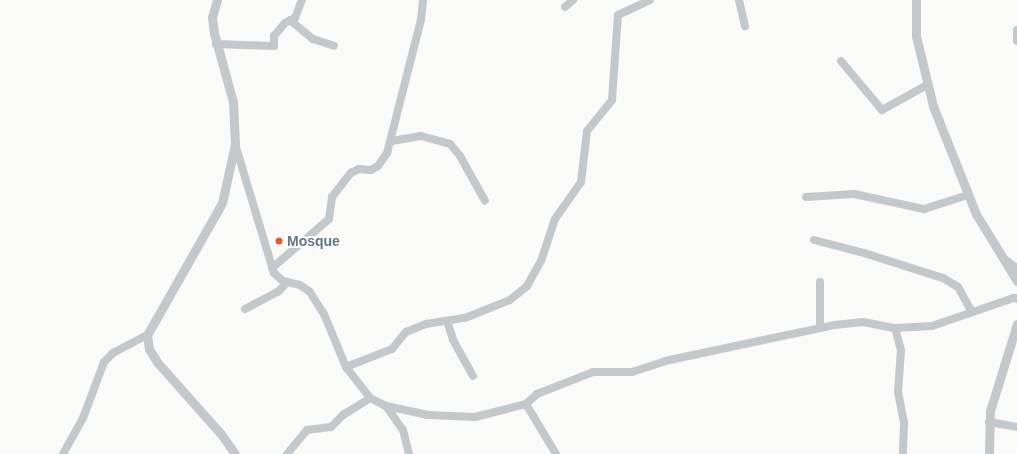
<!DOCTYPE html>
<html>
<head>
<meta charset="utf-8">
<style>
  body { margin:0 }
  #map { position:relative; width:1017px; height:454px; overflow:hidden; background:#fafaf8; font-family:Arial,sans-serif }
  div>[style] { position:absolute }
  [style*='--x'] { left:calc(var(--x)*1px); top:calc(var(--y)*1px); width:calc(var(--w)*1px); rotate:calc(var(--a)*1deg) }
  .minor>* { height:8px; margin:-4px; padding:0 4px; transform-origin:4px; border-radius:4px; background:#c3c8cc }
  .tertiary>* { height:9px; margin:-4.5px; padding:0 4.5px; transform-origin:4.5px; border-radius:4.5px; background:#c3c8cc }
  .dots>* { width:11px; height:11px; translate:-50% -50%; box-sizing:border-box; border:2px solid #fff; border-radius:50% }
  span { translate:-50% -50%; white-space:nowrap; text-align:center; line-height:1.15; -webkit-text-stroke:4px #fff; paint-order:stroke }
  .poi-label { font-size:14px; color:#657683; font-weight:700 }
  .left { translate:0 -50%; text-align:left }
</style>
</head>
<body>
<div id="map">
  <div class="minor">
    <i style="--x:739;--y:0;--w:27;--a:77"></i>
    <i style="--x:565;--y:7;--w:11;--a:-41"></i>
    <i style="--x:290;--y:20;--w:30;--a:40"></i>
    <i style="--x:313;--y:39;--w:22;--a:18"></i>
    <i style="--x:1017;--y:30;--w:11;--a:90"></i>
    <i style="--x:216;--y:44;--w:58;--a:2"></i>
    <i style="--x:274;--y:46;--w:10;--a:-90"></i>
    <i style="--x:274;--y:36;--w:17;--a:-50"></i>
    <i style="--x:285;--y:23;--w:11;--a:-27"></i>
    <i style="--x:295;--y:18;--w:19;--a:-69"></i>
    <i style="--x:841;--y:61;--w:64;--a:50.1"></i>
    <i style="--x:882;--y:110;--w:51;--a:-29.1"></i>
    <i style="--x:392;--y:141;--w:29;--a:-10"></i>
    <i style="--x:421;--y:136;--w:30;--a:15"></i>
    <i style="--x:450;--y:144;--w:16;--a:50"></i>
    <i style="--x:460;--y:156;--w:51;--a:60.9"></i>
    <i style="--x:235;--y:144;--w:135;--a:73.2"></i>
    <i style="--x:274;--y:273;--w:12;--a:42"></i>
    <i style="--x:283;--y:281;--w:17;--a:13"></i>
    <i style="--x:300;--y:285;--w:12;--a:35"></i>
    <i style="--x:310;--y:292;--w:26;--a:58"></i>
    <i style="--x:324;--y:314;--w:57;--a:67.5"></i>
    <i style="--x:346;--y:367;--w:39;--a:52"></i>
    <i style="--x:370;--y:398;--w:18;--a:27"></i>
    <i style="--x:386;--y:406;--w:43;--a:12.1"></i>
    <i style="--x:428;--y:415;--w:47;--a:2.4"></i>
    <i style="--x:475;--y:417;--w:53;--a:-14.3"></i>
    <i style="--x:526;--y:404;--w:15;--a:-42"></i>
    <i style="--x:537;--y:394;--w:60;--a:-21.4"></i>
    <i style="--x:593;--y:372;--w:39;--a:0"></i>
    <i style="--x:632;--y:372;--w:35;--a:-18"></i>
    <i style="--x:665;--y:361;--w:174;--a:-12"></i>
    <i style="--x:835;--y:325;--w:28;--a:-6"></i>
    <i style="--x:863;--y:322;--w:33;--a:11"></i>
    <i style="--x:895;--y:328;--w:37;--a:-3"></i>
    <i style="--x:932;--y:326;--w:87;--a:-18.9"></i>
    <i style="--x:1014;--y:298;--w:3;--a:18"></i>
    <i style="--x:806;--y:197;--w:48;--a:-3.6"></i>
    <i style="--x:854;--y:194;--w:72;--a:12.1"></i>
    <i style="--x:924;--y:209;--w:46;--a:-17.7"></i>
    <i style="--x:814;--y:240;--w:52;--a:14.6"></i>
    <i style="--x:864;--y:253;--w:83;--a:17.6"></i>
    <i style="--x:943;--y:278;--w:17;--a:31"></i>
    <i style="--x:958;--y:287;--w:29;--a:61"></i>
    <i style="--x:272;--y:268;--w:75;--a:-40.7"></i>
    <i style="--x:329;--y:219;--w:22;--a:-82"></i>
    <i style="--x:332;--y:197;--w:31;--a:-52"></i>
    <i style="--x:351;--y:173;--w:9;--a:-27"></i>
    <i style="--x:359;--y:169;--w:12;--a:5"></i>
    <i style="--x:371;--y:170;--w:8;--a:-30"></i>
    <i style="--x:378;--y:166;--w:16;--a:-55"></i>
    <i style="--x:387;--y:153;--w:137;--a:-75.7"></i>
    <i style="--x:421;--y:20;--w:20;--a:-84"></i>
    <i style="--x:245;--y:309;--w:38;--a:-28"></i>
    <i style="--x:279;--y:291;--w:12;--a:-48"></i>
    <i style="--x:447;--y:321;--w:20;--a:72"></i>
    <i style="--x:453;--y:340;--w:41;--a:60.9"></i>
    <i style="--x:820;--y:328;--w:46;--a:-90"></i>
    <i style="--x:895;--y:328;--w:23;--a:75"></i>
    <i style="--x:901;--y:350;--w:42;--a:94.1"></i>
    <i style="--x:898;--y:392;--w:31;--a:79"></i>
    <i style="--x:904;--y:422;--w:32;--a:92"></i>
    <i style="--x:346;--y:367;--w:49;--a:-21.4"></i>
    <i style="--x:392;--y:349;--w:22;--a:-51"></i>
    <i style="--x:406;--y:332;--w:22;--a:-22"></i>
    <i style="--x:426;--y:324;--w:39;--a:-9"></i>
    <i style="--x:465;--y:318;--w:48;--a:-21.8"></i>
    <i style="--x:510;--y:300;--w:22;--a:-39"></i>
    <i style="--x:527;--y:286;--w:29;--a:-61"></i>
    <i style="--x:541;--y:261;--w:44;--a:-71.6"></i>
    <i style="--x:555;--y:219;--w:45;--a:-54.9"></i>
    <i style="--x:581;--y:182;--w:51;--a:-83.3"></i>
    <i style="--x:587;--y:131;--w:40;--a:-51"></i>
    <i style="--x:612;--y:100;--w:85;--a:-86"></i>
    <i style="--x:618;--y:15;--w:35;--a:-25"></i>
    <i style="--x:526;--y:404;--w:58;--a:59"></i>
    <i style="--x:386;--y:406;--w:29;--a:55"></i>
    <i style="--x:403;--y:430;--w:25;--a:76"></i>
    <i style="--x:989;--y:422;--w:28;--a:10"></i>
    <i style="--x:63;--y:454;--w:41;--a:-60.9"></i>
    <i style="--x:83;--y:418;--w:60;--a:-69.4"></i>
    <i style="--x:104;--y:362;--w:13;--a:-45"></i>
    <i style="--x:113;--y:353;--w:38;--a:-28"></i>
    <i style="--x:287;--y:454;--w:31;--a:-50"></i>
    <i style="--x:307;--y:430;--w:24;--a:-7"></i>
    <i style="--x:331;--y:427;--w:17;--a:-45"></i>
    <i style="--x:343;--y:415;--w:32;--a:-32"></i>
  </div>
  <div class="tertiary">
    <i style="--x:217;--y:0;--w:18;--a:106"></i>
    <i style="--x:212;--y:17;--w:16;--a:83"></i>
    <i style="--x:214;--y:33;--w:72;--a:74.6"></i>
    <i style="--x:233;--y:102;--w:42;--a:87.3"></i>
    <i style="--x:235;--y:144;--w:60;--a:102.4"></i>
    <i style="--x:222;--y:203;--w:152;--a:119.6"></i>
    <i style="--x:147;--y:335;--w:14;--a:82"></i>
    <i style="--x:149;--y:349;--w:15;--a:58"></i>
    <i style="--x:157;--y:362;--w:96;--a:48.4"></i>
    <i style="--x:221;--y:434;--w:24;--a:55"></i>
    <i style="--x:916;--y:0;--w:36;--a:90"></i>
    <i style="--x:916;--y:36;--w:72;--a:76.3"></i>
    <i style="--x:933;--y:106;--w:116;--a:68.3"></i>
    <i style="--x:976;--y:214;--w:79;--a:58.5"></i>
    <i style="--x:1004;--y:259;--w:16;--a:38"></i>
    <i style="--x:989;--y:454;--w:43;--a:-88.7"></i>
    <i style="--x:990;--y:411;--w:91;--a:-72.8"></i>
  </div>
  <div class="dots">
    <i style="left:279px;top:241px;background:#e4572e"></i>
  </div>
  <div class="poi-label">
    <span class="left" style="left:287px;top:241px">Mosque</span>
  </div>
</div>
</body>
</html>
